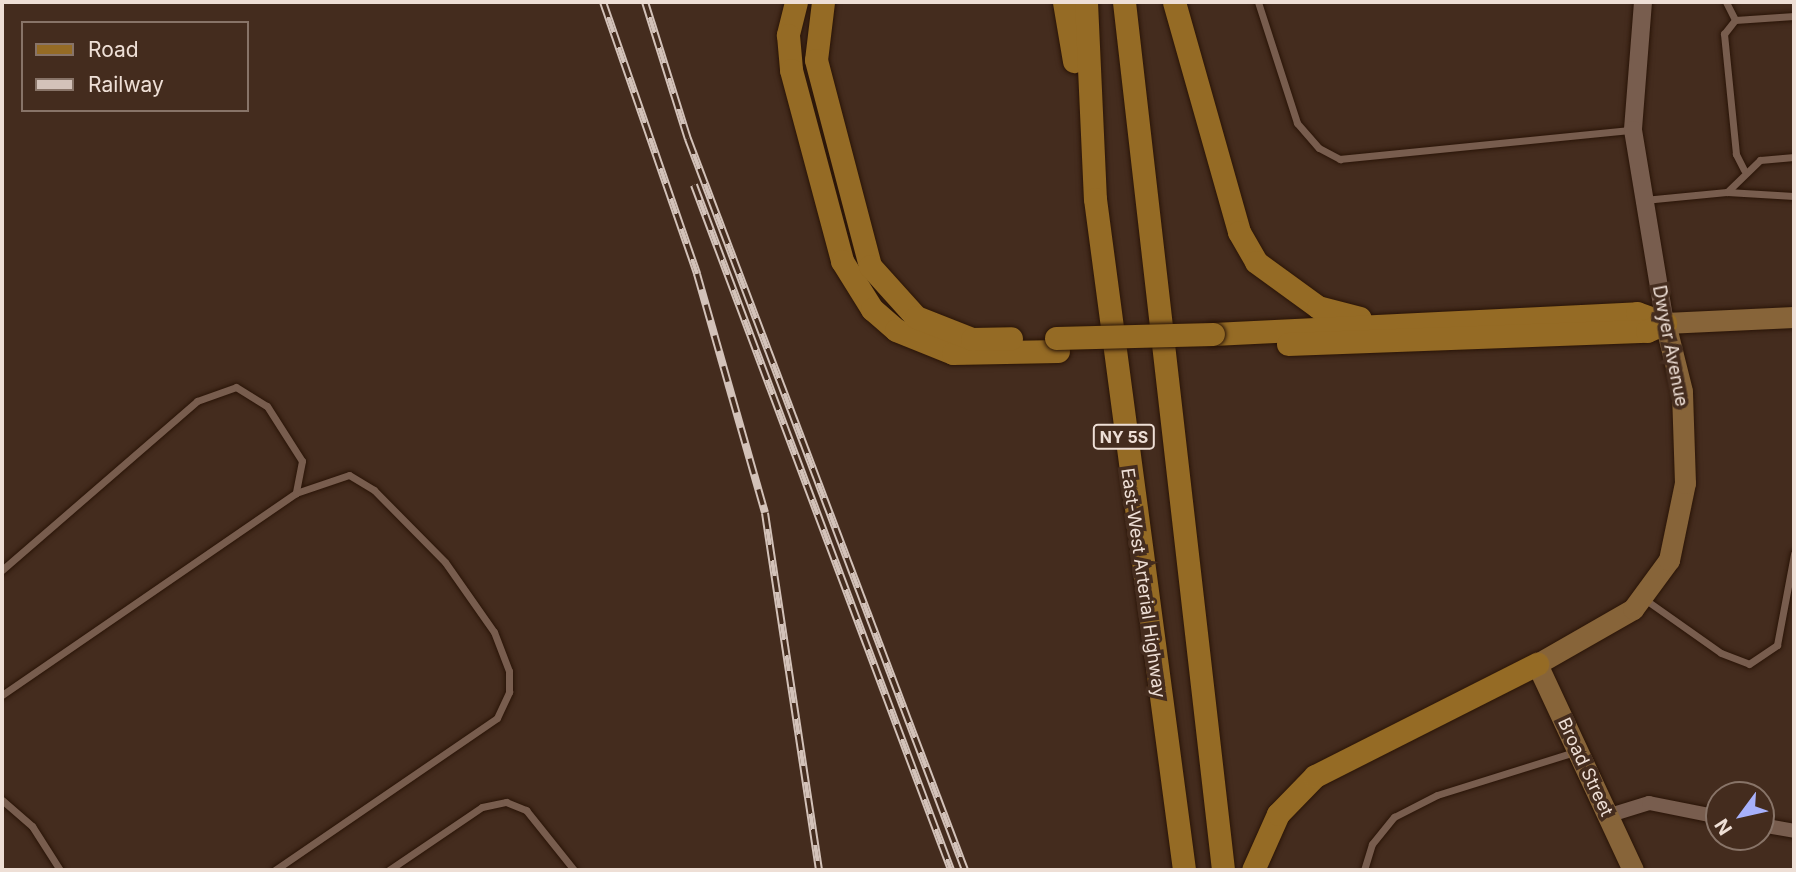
<!DOCTYPE html>
<html>
<head>
<meta charset="utf-8">
<style>
  body { margin:0 }
  #map { position:relative; width:1796px; height:872px; overflow:hidden; background:#442c1e; font-family:Inter,sans-serif }
  div>[style] { position:absolute }
  [style*='--x'] { left:calc(var(--x)*1px); top:calc(var(--y)*1px); width:calc(var(--w)*1px); rotate:calc(var(--a)*1deg) }
  .roads { filter:drop-shadow(0 0 2px #291407) drop-shadow(0 0 2px #291407) }
  .service>* { height:7px; margin:-3.5px; padding:0 3.5px; transform-origin:3.5px; border-radius:3.5px; background:#785d4e }
  .minor>* { height:14px; margin:-7px; padding:0 7px; transform-origin:7px; border-radius:7px; background:#785d4e }
  .tertiary>* { height:18px; margin:-9px; padding:0 9px; transform-origin:9px; border-radius:9px; background:#785d4e }
  .secondary>* { height:21px; margin:-10.5px; padding:0 10.5px; transform-origin:10.5px; border-radius:10.5px; background:#876439 }
  .primary>* { height:23px; margin:-11.5px; padding:0 11.5px; transform-origin:11.5px; border-radius:11.5px; background:#956b25 }
  .rail>* { height:8px; margin-top:-4px; transform-origin:0; background:repeating-linear-gradient(90deg,#442c1e 0 16px,#d3c2b9 0 32px); box-sizing:border-box; border-block:2px solid #d3c2b9 }
  .bridges { filter:drop-shadow(0 0 2px #291407) drop-shadow(0 0 2px #291407) }
  .primary-bridge>* { height:23px; margin:-11.5px; padding:0 11.5px; transform-origin:11.5px; border-radius:11.5px; background:#956b25 }
  span { translate:-50% -50%; white-space:nowrap; text-align:center; line-height:1.15; -webkit-text-stroke:7px #442c1e; paint-order:stroke }
  .shield-label span { padding:2px 5px; background:#442c1e; border:2px solid; border-radius:5px; -webkit-text-stroke-width:0 }
  .shield-label { font-size:16px; color:#eedfd6; font-weight:700 }
  .street-label { font-size:18px; color:#eedfd6 }
  .frame { position:absolute; inset:0; border:4px solid #eedfd6; pointer-events:none }
  .legend { position:absolute; left:21px; top:21px; width:228px; height:91px; box-sizing:border-box; background:#442c1e; border:2px solid #887468; margin:0; padding:9px 12px; list-style:none; font-size:21px; color:#eedfd6 }
  .legend li { display:flex; align-items:center; gap:14px; height:35px }
  .legend b { width:35px; border:2px solid #887468 }
  .north { position:absolute; left:1705px; top:781px; width:70px; height:70px; box-sizing:border-box; background:#442c1e; border:2px solid #887468; border-radius:50%; rotate:237deg; font-size:19px; font-weight:700; line-height:28px; text-align:center; color:#eedfd6 }
  .north::after { content:''; display:block; margin:auto; width:24px; height:32px; background:#a7b1fc; clip-path:polygon(50% 0,100% 100%,50% 72%,0 100%) }
</style>
</head>
<body>
<div id="map">
  <div class="roads">
    <div class="service">
      <i style="--x:1258;--y:2;--w:127;--a:72.1"></i>
      <i style="--x:1297;--y:123;--w:33;--a:49"></i>
      <i style="--x:1319;--y:148;--w:24;--a:28"></i>
      <i style="--x:1340;--y:159;--w:293;--a:-5.7"></i>
      <i style="--x:1726;--y:2;--w:20;--a:63"></i>
      <i style="--x:1744;--y:170;--w:18;--a:-117"></i>
      <i style="--x:1736;--y:154;--w:121;--a:-95.7"></i>
      <i style="--x:1724;--y:34;--w:18;--a:-52"></i>
      <i style="--x:1735;--y:20;--w:59;--a:-3.9"></i>
      <i style="--x:1727;--y:192;--w:46;--a:-44.1"></i>
      <i style="--x:1760;--y:160;--w:34;--a:-5"></i>
      <i style="--x:1644;--y:200;--w:83;--a:-5.5"></i>
      <i style="--x:1727;--y:192;--w:67;--a:3.4"></i>
      <i style="--x:2;--y:570;--w:258;--a:-40.9"></i>
      <i style="--x:197;--y:401;--w:41;--a:-19.7"></i>
      <i style="--x:236;--y:387;--w:36;--a:32"></i>
      <i style="--x:267;--y:406;--w:65;--a:57.5"></i>
      <i style="--x:302;--y:461;--w:33;--a:101"></i>
      <i style="--x:296;--y:493;--w:357;--a:145.5"></i>
      <i style="--x:1643;--y:598;--w:95;--a:35.2"></i>
      <i style="--x:1721;--y:653;--w:30;--a:21"></i>
      <i style="--x:1749;--y:664;--w:34;--a:-34"></i>
      <i style="--x:1777;--y:645;--w:93;--a:-79.4"></i>
      <i style="--x:2;--y:800;--w:40;--a:41"></i>
      <i style="--x:32;--y:826;--w:52;--a:57.5"></i>
      <i style="--x:275;--y:870;--w:269;--a:-34.4"></i>
      <i style="--x:497;--y:718;--w:29;--a:-65"></i>
      <i style="--x:509;--y:692;--w:21;--a:-90"></i>
      <i style="--x:509;--y:671;--w:42;--a:-111"></i>
      <i style="--x:494;--y:632;--w:85;--a:-125"></i>
      <i style="--x:445;--y:562;--w:101;--a:-134.6"></i>
      <i style="--x:374;--y:490;--w:29;--a:-149"></i>
      <i style="--x:349;--y:475;--w:56;--a:161.2"></i>
      <i style="--x:389;--y:870;--w:112;--a:-34.1"></i>
      <i style="--x:482;--y:807;--w:25;--a:-12"></i>
      <i style="--x:506;--y:802;--w:22;--a:22"></i>
      <i style="--x:526;--y:810;--w:77;--a:51.3"></i>
      <i style="--x:1364;--y:870;--w:27;--a:-73"></i>
      <i style="--x:1372;--y:844;--w:35;--a:-51"></i>
      <i style="--x:1394;--y:817;--w:48;--a:-27.1"></i>
      <i style="--x:1437;--y:795;--w:147;--a:-17.4"></i>
    </div>
    <div class="minor">
      <i style="--x:1607;--y:816;--w:44;--a:-17.2"></i>
      <i style="--x:1649;--y:803;--w:71;--a:11.3"></i>
      <i style="--x:1761;--y:825;--w:34;--a:10"></i>
    </div>
    <div class="tertiary">
      <i style="--x:1643;--y:2;--w:128;--a:94.5"></i>
      <i style="--x:1633;--y:130;--w:196;--a:80.6"></i>
    </div>
    <div class="secondary">
      <i style="--x:1633;--y:870;--w:227;--a:-115"></i>
      <i style="--x:1537;--y:664;--w:111;--a:-29.8"></i>
      <i style="--x:1633;--y:609;--w:61;--a:-53.7"></i>
      <i style="--x:1669;--y:560;--w:79;--a:-78.3"></i>
      <i style="--x:1685;--y:483;--w:92;--a:-91.9"></i>
      <i style="--x:1682;--y:391;--w:70;--a:-104"></i>
      <i style="--x:1665;--y:323;--w:129;--a:-2.7"></i>
    </div>
    <div class="primary">
      <i style="--x:796;--y:2;--w:34;--a:104"></i>
      <i style="--x:788;--y:35;--w:35;--a:85"></i>
      <i style="--x:791;--y:70;--w:198;--a:75"></i>
      <i style="--x:842;--y:261;--w:57;--a:58"></i>
      <i style="--x:872;--y:309;--w:32;--a:41"></i>
      <i style="--x:896;--y:330;--w:61;--a:22"></i>
      <i style="--x:953;--y:353;--w:105;--a:-1.1"></i>
      <i style="--x:823;--y:2;--w:58;--a:96.9"></i>
      <i style="--x:816;--y:60;--w:213;--a:75.3"></i>
      <i style="--x:870;--y:266;--w:69;--a:48"></i>
      <i style="--x:916;--y:317;--w:60;--a:21.4"></i>
      <i style="--x:972;--y:339;--w:39;--a:-1"></i>
      <i style="--x:1064;--y:2;--w:60;--a:80.4"></i>
      <i style="--x:1086;--y:2;--w:197;--a:87.4"></i>
      <i style="--x:1095;--y:199;--w:677;--a:82.44"></i>
      <i style="--x:1124;--y:2;--w:874;--a:83.49"></i>
      <i style="--x:1174;--y:2;--w:239;--a:74.2"></i>
      <i style="--x:1239;--y:232;--w:34;--a:60"></i>
      <i style="--x:1256;--y:262;--w:77;--a:36"></i>
      <i style="--x:1318;--y:307;--w:43;--a:14.7"></i>
      <i style="--x:1213;--y:334;--w:425;--a:-2.8"></i>
      <i style="--x:1637;--y:313;--w:30;--a:20"></i>
      <i style="--x:1288;--y:344;--w:359;--a:-2.1"></i>
      <i style="--x:1647;--y:331;--w:20;--a:-24"></i>
      <i style="--x:1253;--y:870;--w:61;--a:-65.9"></i>
      <i style="--x:1278;--y:814;--w:53;--a:-45.8"></i>
      <i style="--x:1315;--y:776;--w:249;--a:-26.8"></i>
    </div>
  </div>
  <div class="rail">
    <i style="--x:603;--y:2;--w:288;--a:70.9"></i>
    <i style="--x:697;--y:274;--w:248;--a:74.1"></i>
    <i style="--x:765;--y:513;--w:361;--a:81.4"></i>
    <i style="--x:645;--y:2;--w:144;--a:72.6"></i>
    <i style="--x:688;--y:139;--w:782;--a:69.25"></i>
    <i style="--x:694;--y:185;--w:732;--a:69.43"></i>
  </div>
  <div class="bridges">
    <div class="primary-bridge">
      <i style="--x:1056;--y:338;--w:157;--a:-1.5"></i>
    </div>
  </div>
  <div class="shield-label">
    <span style="left:1124px;top:437px">NY 5S</span>
  </div>
  <div class="street-label">
    <span style="left:1670px;top:346px;rotate:79deg">Dwyer Avenue</span>
    <span style="left:1143px;top:583px;rotate:82deg">East-West Arterial Highway</span>
    <span style="left:1585px;top:767px;rotate:65deg">Broad Street</span>
  </div>
  <div class="frame"></div>
  <ul class="legend">
  <li><b style="height:9px;background:#956b25"></b>Road</li>
  <li><b style="height:9px;background:#d3c2b9"></b>Railway</li>
  </ul>
  <div class="north">N</div>
</div>
</body>
</html>
